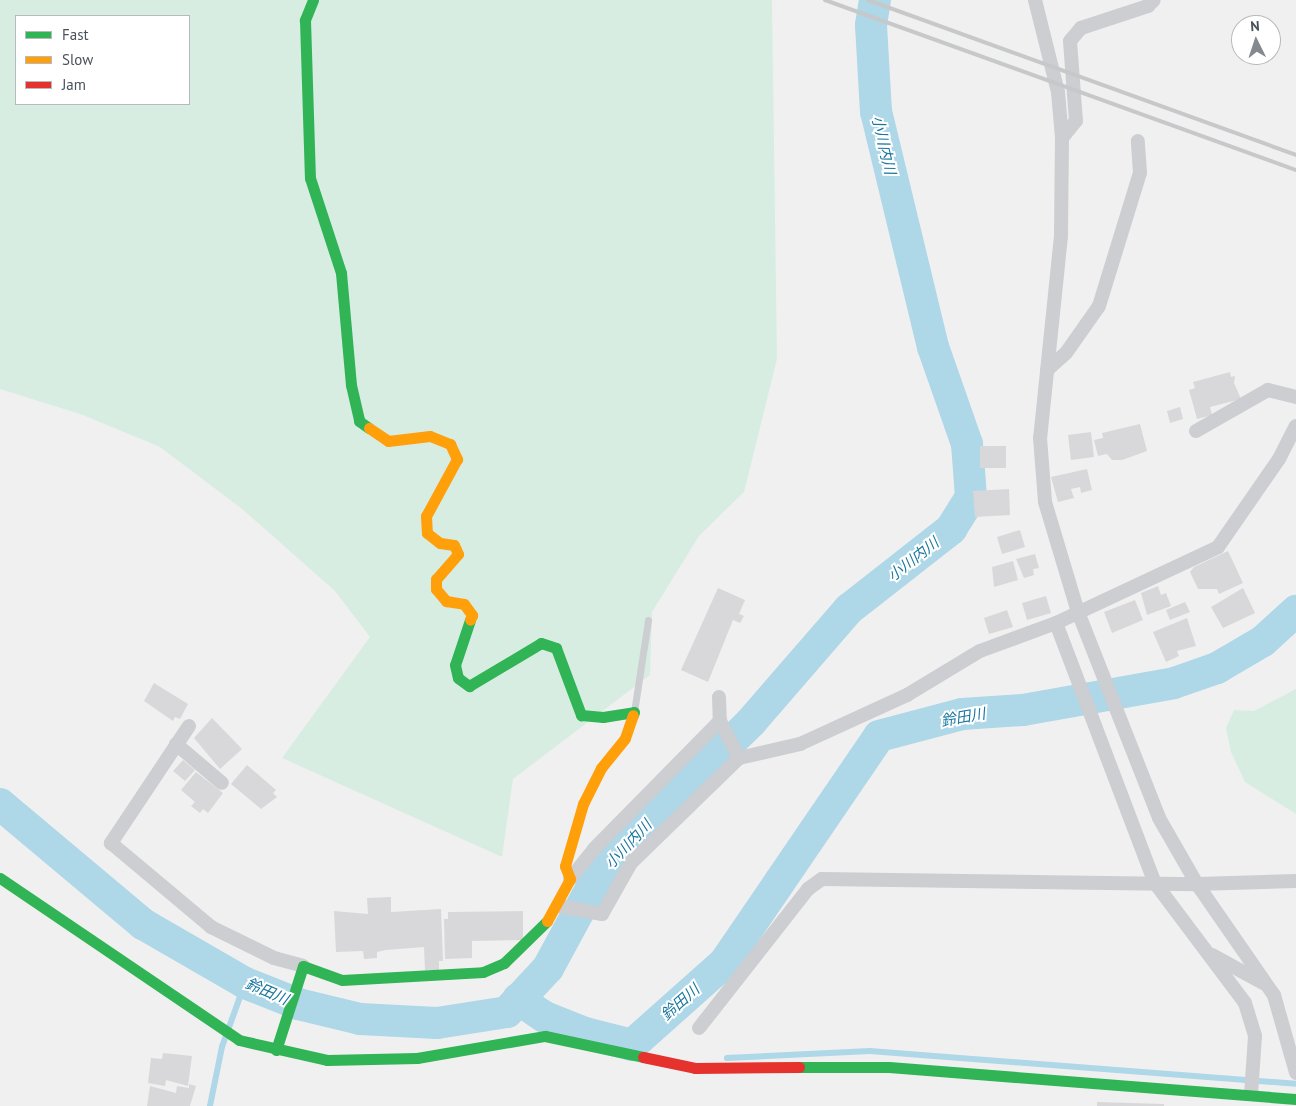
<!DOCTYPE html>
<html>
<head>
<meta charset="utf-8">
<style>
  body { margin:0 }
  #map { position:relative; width:1296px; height:1106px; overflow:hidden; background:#f1f0f0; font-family:"PT Sans","Noto Sans JP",sans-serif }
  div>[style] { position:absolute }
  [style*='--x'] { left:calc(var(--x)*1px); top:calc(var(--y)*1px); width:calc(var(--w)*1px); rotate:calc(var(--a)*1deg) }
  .green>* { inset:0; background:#d7ede2 }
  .stream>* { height:5.5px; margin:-2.75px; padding:0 2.75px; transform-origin:2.75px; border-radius:2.75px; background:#aed7e8 }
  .river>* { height:32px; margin:-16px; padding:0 16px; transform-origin:16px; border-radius:16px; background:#aed7e8 }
  .building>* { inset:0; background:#d8d8da }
  .lane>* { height:7px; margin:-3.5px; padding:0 3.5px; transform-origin:3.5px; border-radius:3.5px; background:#ccced1 }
  .street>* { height:14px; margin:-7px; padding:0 7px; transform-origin:7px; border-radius:7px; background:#ccced1 }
  .fast>* { height:11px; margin:-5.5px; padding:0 5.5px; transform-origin:5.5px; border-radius:5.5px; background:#30b455 }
  .slow>* { height:11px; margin:-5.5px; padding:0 5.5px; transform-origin:5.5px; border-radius:5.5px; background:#ff9f0a }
  .jam>* { height:11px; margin:-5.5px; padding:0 5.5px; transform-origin:5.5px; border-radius:5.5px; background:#e5322d }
  .rail>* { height:4px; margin:-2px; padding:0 2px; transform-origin:2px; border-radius:2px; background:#c6c8ca }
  span { translate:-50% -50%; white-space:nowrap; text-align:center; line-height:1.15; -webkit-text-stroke:4px #fff; paint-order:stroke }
  .water-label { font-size:15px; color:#18769f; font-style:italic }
  .legend { position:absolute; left:15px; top:15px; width:175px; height:90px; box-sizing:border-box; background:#fff; border:1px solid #b6b9bd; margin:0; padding:6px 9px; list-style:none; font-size:15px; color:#49515b }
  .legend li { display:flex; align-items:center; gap:10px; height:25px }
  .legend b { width:25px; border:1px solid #b6b9bd }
  .north { position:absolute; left:1231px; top:15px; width:50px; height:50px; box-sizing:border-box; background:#fff; border:1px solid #b6b9bd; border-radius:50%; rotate:356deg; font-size:14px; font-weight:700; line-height:20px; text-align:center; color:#49515b }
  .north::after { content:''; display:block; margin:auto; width:18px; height:22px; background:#84898f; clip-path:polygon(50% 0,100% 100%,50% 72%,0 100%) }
</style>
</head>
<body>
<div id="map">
  <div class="green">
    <i style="clip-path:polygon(evenodd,0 0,772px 0,777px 359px,744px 492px,699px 536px,652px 612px,650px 675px,513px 779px,502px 857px,282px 758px,370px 637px,335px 591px,242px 509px,160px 447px,83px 415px,0 389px,0 0,16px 16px,189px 16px,189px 104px,16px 104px,16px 16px)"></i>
    <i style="clip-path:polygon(1296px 689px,1296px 814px,1245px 782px,1231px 752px,1226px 728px,1234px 710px,1254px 711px)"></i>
  </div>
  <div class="stream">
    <i style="--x:727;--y:1058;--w:143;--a:-2.8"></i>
    <i style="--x:870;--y:1051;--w:427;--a:4.4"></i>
    <i style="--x:210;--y:1106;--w:60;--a:-78.5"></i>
    <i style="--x:222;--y:1047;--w:68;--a:-70.2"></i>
  </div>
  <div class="river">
    <i style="--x:0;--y:804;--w:187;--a:40"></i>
    <i style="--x:143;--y:924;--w:118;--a:30"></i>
    <i style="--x:245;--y:983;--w:57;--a:21.6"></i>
    <i style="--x:298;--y:1004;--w:64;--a:13.6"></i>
    <i style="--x:360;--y:1019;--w:77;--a:3"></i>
    <i style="--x:437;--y:1023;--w:71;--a:-8.9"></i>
    <i style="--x:507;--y:1012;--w:60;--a:-47"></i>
    <i style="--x:548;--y:968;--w:105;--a:-61.5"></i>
    <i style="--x:598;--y:876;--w:38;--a:-49"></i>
    <i style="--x:623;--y:847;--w:179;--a:-44.3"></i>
    <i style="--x:751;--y:722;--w:150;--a:-49.1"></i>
    <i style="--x:849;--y:609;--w:130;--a:-38.1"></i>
    <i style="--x:951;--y:529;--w:38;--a:-58"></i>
    <i style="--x:971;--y:497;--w:53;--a:-94.3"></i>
    <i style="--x:967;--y:444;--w:103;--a:-109.3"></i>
    <i style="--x:933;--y:347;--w:242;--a:-103.6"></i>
    <i style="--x:876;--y:112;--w:87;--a:-93.3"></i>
    <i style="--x:871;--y:25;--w:25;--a:-81"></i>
    <i style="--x:518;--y:999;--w:32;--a:34"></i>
    <i style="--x:545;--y:1017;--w:43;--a:21.8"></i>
    <i style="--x:585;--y:1033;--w:49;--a:14.3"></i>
    <i style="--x:632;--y:1045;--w:125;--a:-41.7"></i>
    <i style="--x:725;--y:962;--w:273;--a:-55.7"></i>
    <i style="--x:879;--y:736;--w:86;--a:-14.8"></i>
    <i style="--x:962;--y:714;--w:61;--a:-3.8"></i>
    <i style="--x:1023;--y:710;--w:153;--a:-10.1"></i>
    <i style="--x:1174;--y:683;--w:46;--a:-19.2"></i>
    <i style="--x:1217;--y:668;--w:53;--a:-30.4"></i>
    <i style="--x:1263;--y:641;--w:45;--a:-42.3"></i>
  </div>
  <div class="building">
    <i style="clip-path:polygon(1230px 372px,1231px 377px,1235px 376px,1234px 383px,1241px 399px,1210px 407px,1212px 415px,1197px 419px,1189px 390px,1195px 388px,1193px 382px)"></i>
    <i style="clip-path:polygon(1180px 407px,1183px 419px,1170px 423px,1167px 411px)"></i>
    <i style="clip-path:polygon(1140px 424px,1147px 451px,1122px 460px,1112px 460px,1107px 454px,1098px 456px,1094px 440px,1103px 438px,1102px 433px)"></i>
    <i style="clip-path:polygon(1091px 432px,1094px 457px,1071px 460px,1068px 435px)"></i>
    <i style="clip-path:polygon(980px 446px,1006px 446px,1006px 468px,980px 468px)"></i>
    <i style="clip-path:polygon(1087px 469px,1092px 490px,1081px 493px,1080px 487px,1071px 489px,1074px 498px,1058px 502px,1051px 477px)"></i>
    <i style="clip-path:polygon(1009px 489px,1010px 515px,975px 517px,973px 491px)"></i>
    <i style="clip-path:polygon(1020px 530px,1025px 547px,1002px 554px,997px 537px)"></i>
    <i style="clip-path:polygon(1228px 551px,1243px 583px,1219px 594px,1217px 589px,1198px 589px,1190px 572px,1194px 567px)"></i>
    <i style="clip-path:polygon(1035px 554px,1039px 568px,1033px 569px,1034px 575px,1024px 578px,1016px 559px)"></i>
    <i style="clip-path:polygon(1013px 561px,1018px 580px,994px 587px,992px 567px)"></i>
    <i style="clip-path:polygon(1158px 586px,1161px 595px,1166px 593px,1171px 606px,1147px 615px,1141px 593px)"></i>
    <i style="clip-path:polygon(718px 588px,745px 600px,739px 614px,744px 616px,740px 623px,733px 620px,708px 682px,681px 670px)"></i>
    <i style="clip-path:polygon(1243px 588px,1255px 613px,1223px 628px,1211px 607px)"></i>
    <i style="clip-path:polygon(1046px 596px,1051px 613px,1027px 620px,1022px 603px)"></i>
    <i style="clip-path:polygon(1135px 600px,1143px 620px,1112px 633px,1104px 612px)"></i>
    <i style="clip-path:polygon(1185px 602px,1190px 612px,1170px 620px,1166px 610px)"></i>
    <i style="clip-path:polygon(1007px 610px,1013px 627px,989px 634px,984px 618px)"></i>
    <i style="clip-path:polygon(1187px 618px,1196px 646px,1177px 651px,1179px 656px,1166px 662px,1153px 632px)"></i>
    <i style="clip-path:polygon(154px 683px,188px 704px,180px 719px,175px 717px,173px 721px,144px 701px)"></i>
    <i style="clip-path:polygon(212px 718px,242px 749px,220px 769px,194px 738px)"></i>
    <i style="clip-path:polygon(183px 760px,195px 770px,185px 781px,173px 771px)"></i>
    <i style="clip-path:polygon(247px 765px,276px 790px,273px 793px,277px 797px,261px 809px,231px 784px)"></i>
    <i style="clip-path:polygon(196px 772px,223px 793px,208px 813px,203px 809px,200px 813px,191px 806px,195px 802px,181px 790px)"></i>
    <i style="clip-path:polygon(391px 897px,391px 912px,441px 909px,443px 961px,439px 961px,439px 970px,425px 970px,424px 947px,386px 950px,377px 952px,377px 958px,364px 959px,363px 951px,336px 952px,334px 911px,368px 914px,367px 898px)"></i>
    <i style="clip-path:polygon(523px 911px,523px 940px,472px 941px,472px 958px,445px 959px,444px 919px,448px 919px,448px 912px)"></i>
    <i style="clip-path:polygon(163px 1053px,192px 1056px,188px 1086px,166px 1080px,165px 1086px,148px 1083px,151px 1058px,162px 1059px)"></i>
    <i style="clip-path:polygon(189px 1084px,196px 1086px,190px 1106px,147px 1106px,150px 1086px,176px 1093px,177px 1086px,189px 1088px)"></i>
    <i style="clip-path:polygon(1097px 1102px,1164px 1104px,1164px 1106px,1097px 1106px)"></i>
  </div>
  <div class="lane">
    <i style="--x:634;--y:712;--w:93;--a:-81.3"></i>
  </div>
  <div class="street">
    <i style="--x:1035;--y:0;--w:95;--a:76"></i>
    <i style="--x:1058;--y:92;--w:46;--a:85"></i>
    <i style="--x:1062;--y:138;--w:98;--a:90.6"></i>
    <i style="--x:1061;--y:236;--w:203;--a:95.9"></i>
    <i style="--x:1040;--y:438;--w:64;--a:85.5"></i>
    <i style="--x:1045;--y:502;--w:115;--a:73.3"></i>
    <i style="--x:1078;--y:612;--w:221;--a:68.5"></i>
    <i style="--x:1159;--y:818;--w:76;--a:60.1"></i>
    <i style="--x:1197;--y:884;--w:135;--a:55.3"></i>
    <i style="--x:1274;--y:995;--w:81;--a:74.2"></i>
    <i style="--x:1062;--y:138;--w:22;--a:-51"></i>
    <i style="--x:1076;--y:121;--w:80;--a:-94.3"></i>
    <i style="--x:1070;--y:41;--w:17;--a:-50"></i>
    <i style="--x:1081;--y:28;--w:71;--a:-18.2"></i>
    <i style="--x:1148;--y:6;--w:8;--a:-45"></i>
    <i style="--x:1047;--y:370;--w:25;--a:-42"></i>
    <i style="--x:1066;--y:353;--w:57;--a:-54.9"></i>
    <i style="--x:1099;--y:306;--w:139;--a:-72.9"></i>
    <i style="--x:1140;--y:173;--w:32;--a:-94"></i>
    <i style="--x:1196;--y:431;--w:83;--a:-29.7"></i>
    <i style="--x:1268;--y:390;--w:29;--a:14"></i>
    <i style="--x:1056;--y:623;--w:278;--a:69.2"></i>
    <i style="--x:1155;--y:883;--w:150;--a:53.1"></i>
    <i style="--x:1245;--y:1003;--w:34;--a:73"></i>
    <i style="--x:1255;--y:1036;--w:58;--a:93.9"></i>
    <i style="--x:719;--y:697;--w:24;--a:88"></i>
    <i style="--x:720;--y:721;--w:42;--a:62.8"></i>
    <i style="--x:189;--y:726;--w:141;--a:123.7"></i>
    <i style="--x:111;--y:843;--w:131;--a:40"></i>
    <i style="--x:211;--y:927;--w:70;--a:26.2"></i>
    <i style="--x:274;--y:958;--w:30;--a:15"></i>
    <i style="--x:176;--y:744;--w:60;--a:40.3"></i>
    <i style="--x:570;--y:879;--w:38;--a:-51"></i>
    <i style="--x:594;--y:849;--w:180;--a:-45.5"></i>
    <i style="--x:560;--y:906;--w:43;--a:10.8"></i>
    <i style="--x:602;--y:914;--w:59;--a:-60.4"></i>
    <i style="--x:631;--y:863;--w:151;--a:-44.2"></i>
    <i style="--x:739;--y:758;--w:63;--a:-12.9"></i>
    <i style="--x:800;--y:744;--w:118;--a:-24.6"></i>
    <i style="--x:907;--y:695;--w:85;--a:-31.1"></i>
    <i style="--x:980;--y:651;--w:81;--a:-20.2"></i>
    <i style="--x:1056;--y:623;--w:179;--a:-25.1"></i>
    <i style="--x:1218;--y:547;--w:107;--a:-55.3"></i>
    <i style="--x:1279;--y:459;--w:37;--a:-63"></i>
    <i style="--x:1212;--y:955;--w:58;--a:28.8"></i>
    <i style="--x:699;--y:1028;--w:177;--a:-51.9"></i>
    <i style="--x:808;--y:889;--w:17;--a:-36"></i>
    <i style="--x:822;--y:879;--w:375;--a:0.8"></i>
    <i style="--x:1197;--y:884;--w:99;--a:-1.7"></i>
  </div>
  <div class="fast">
    <i style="--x:313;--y:0;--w:22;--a:112"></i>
    <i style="--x:305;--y:20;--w:158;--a:88.2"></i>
    <i style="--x:310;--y:178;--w:100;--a:71.9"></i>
    <i style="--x:341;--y:273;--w:112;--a:84.9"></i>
    <i style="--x:351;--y:385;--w:37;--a:77"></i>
    <i style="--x:359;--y:421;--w:12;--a:35"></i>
    <i style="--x:470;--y:620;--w:47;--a:108.4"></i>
    <i style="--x:455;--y:665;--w:13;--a:77"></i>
    <i style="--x:458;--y:678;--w:14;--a:36"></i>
    <i style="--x:469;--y:686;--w:84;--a:-30.8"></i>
    <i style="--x:541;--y:643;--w:16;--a:18"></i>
    <i style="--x:556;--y:648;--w:72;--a:69.5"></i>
    <i style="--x:581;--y:715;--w:22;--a:5"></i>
    <i style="--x:603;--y:717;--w:31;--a:-9"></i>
    <i style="--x:634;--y:712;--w:3;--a:108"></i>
    <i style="--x:0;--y:878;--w:289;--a:34.1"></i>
    <i style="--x:239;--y:1040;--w:90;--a:12.8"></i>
    <i style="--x:327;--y:1060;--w:90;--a:-1.3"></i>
    <i style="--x:417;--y:1058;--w:130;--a:-9.8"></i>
    <i style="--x:545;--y:1036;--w:100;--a:12.1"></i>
    <i style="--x:276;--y:1050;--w:88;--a:-72.2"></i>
    <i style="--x:303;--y:966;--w:41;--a:19.7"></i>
    <i style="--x:342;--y:980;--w:141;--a:-3.2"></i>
    <i style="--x:483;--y:972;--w:23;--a:-23"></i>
    <i style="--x:504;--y:963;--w:60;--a:-44.3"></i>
    <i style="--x:799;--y:1067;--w:90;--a:0"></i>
    <i style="--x:889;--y:1067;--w:408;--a:4.5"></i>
  </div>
  <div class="slow">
    <i style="--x:369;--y:428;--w:23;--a:34"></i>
    <i style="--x:388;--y:441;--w:42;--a:-6.8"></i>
    <i style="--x:430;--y:436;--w:22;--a:22"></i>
    <i style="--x:450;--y:444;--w:17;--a:65"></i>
    <i style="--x:457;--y:459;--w:65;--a:118.5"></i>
    <i style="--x:426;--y:516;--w:17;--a:87"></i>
    <i style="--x:427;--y:533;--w:16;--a:38"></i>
    <i style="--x:440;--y:543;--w:14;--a:8"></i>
    <i style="--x:454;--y:545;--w:10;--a:66"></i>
    <i style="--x:458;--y:554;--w:33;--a:131"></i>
    <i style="--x:436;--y:579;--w:10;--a:90"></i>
    <i style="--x:436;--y:589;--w:16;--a:50"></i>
    <i style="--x:446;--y:601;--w:18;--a:9"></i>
    <i style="--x:464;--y:604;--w:14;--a:54"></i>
    <i style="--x:472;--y:615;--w:5;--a:112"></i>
    <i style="--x:547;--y:921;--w:48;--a:-61.3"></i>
    <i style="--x:570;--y:879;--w:14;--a:-111"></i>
    <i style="--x:565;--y:866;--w:65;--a:-73.8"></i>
    <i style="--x:583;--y:804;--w:40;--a:-63.4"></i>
    <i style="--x:601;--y:768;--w:38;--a:-51"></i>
    <i style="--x:625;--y:738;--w:24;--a:-71"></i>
  </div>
  <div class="jam">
    <i style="--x:643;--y:1057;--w:53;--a:11.9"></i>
    <i style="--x:695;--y:1068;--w:104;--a:-0.6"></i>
  </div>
  <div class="rail">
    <i style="--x:825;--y:0;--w:501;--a:19.85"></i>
    <i style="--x:868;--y:0;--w:455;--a:19.9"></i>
  </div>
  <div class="water-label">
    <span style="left:884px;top:145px;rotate:77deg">小川内川</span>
    <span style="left:913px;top:559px;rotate:-38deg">小川内川</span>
    <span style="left:963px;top:717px;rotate:-10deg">鈴田川</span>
    <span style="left:628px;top:844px;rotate:-47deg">小川内川</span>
    <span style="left:267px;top:991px;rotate:23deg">鈴田川</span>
    <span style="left:680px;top:1002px;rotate:-42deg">鈴田川</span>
  </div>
  <ul class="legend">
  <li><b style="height:6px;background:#30b455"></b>Fast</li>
  <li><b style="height:6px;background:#ff9f0a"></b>Slow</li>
  <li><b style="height:6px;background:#e5322d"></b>Jam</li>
  </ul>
  <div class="north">N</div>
</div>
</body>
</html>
